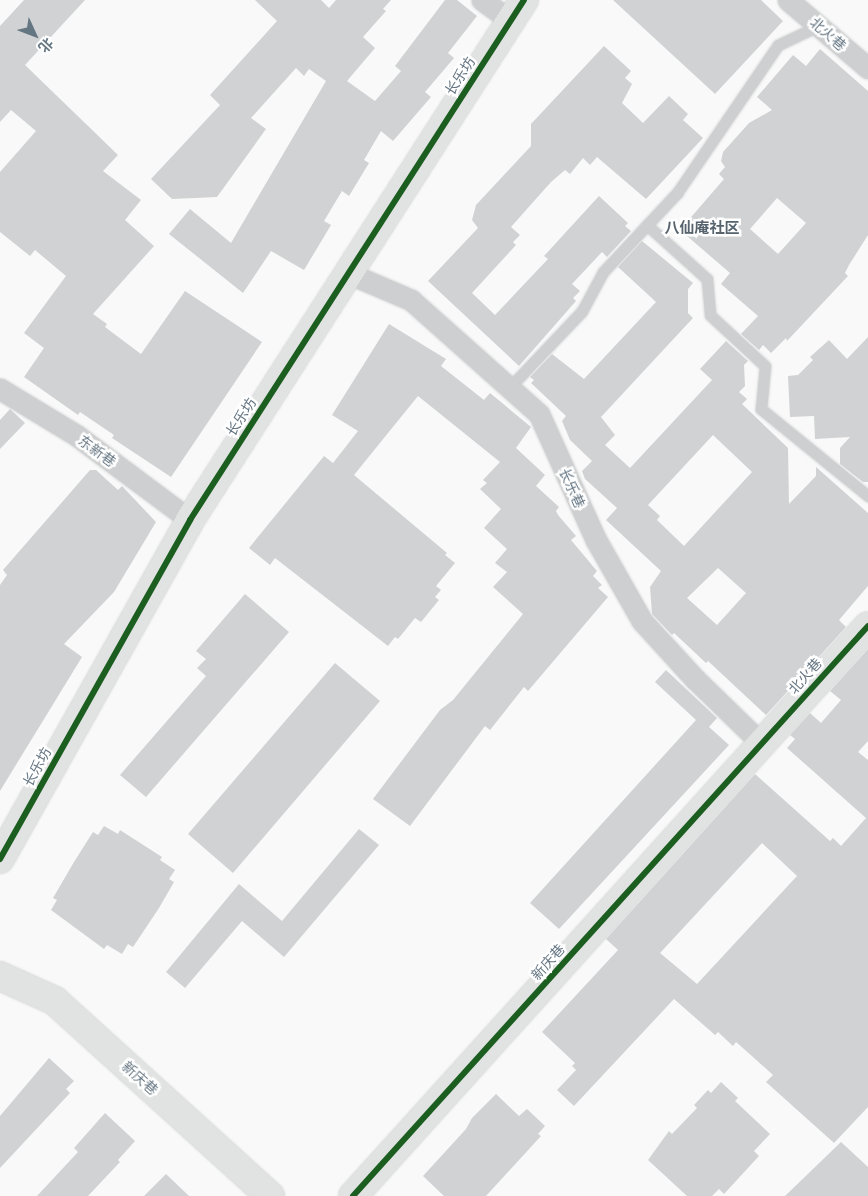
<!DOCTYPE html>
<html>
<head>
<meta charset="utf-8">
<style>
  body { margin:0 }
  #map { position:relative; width:868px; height:1196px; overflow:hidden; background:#f9f9f9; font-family:"Public Sans","Noto Sans SC",sans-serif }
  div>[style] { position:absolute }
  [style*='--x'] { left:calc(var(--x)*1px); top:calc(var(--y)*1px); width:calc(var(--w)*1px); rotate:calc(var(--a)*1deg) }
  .building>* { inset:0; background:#d0d2d3 }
  .roads { filter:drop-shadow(0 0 1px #d5d6d7) drop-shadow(0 0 1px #d5d6d7) }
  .lane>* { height:11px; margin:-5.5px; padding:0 5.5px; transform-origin:5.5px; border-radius:5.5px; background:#cecfd0 }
  .street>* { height:21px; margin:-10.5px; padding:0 10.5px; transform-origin:10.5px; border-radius:10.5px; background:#cecfd0 }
  .secondary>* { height:28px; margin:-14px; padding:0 14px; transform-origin:14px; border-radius:14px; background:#e1e2e2 }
  .cycleway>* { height:6px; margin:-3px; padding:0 3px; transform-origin:3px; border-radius:3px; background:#1b5e20 }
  span { translate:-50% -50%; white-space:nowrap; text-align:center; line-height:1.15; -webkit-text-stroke:5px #fff; paint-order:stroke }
  .street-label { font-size:14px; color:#657683 }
  .neighbourhood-label { font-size:15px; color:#57646e; font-weight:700 }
  .north { position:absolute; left:10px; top:10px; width:50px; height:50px; -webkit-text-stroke:4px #fff; paint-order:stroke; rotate:133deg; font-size:14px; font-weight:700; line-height:20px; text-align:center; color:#657683 }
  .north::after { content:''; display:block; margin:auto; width:18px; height:22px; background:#657683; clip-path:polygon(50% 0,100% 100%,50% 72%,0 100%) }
</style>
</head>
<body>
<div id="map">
  <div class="building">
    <i style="clip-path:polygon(24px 0,85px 0,25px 65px,118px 155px,103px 171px,141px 200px,125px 220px,154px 246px,93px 314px,107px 324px,105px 327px,141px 354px,185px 291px,262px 342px,171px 477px,112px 438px,114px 435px,80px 412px,78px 415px,24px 377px,44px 348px,24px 333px,66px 276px,35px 250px,30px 256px,0 232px,0 172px,36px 131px,11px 110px,0 122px,0 26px)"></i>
    <i style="clip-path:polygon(255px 0,321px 0,329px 8px,336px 0,391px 0,383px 9px,386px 11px,363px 37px,375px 48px,347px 81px,375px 101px,401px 71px,395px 66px,445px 0,457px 0,477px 16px,448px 53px,454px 58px,425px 92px,431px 97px,393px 141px,381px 131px,364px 160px,369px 163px,349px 196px,342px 191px,324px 221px,331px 225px,304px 270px,271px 251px,243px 293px,169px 234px,190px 209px,231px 243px,326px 81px,309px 69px,304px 76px,296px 68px,251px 118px,266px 129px,217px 197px,172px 199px,151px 179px,220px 105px,210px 95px,277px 21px)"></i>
    <i style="clip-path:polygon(613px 0,761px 0,783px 21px,715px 94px)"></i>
    <i style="clip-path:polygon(604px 46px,631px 71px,625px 78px,632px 84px,622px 103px,643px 123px,669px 96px,688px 114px,683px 120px,703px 138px,646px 199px,597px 157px,590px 165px,583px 158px,570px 174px,565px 170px,551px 182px,511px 227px,520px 235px,513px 242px,516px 245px,472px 293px,495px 315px,548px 259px,544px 256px,599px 196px,628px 223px,625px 226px,631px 231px,607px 257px,602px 252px,572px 284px,580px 291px,573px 298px,576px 301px,519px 366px,428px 281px,478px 228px,472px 220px,476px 205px,531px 146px,531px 124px)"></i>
    <i style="clip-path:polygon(evenodd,820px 49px,868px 91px,868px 235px,849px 265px,845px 273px,848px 276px,787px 341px,786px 338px,771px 353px,763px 345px,759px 350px,741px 334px,758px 316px,721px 284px,730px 273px,680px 230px,724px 179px,719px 174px,725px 167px,721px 161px,723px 152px,749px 123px,772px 110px,757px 97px,793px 55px,806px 66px,820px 49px,777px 198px,806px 223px,778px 254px,750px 229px,777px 198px)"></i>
    <i style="clip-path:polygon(evenodd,642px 241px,693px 283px,688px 289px,688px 313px,693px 318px,601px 417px,615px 435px,605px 445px,630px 468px,712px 380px,700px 369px,726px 341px,748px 361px,744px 365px,745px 386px,739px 392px,747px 399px,742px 404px,788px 448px,789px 504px,816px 476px,816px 467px,868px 513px,868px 586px,839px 620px,846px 627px,766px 715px,708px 661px,706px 663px,674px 633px,672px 635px,652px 614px,650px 587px,661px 571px,606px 520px,617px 508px,585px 479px,582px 471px,592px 461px,570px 440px,562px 421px,566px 416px,531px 383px,534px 380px,530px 377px,552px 354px,584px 379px,656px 302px,618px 267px,642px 241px,713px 435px,752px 472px,684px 546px,657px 520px,660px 516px,648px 505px,713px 435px,642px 241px,718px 568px,746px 593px,717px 625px,687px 598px,718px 568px)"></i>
    <i style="clip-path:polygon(389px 324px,446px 359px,441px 366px,484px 400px,490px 393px,531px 427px,516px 448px,545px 475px,536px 486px,559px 507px,556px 511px,558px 515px,576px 536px,571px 540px,597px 571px,593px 576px,602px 585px,598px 588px,608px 597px,528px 691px,524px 687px,490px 730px,485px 726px,410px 826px,373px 799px,440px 710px,453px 700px,523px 614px,493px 587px,507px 572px,495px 563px,507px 549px,484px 528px,501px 509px,480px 489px,487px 483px,483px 480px,500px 462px,418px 396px,354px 475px,447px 553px,445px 555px,455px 563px,436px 586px,441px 590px,435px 597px,439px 600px,421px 622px,415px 618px,398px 639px,395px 637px,388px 646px,275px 558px,270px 565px,249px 548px,324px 456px,333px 463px,358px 431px,332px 415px)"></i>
    <i style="clip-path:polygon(868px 337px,868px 482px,863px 482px,840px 464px,840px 448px,850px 437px,815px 439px,814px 416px,790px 417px,788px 376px,798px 375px,813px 360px,810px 357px,829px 340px,847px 359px)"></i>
    <i style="clip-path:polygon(10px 409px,25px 423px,0 449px,0 420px)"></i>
    <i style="clip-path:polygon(90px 470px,96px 470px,118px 490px,122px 486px,156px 522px,114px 592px,64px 644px,82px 657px,0 791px,0 585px,7px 575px,3px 570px)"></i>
    <i style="clip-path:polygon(245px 594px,289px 632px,146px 797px,120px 775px,206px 676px,197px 668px,206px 659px,196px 651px)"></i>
    <i style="clip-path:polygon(evenodd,868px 649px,868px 741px,858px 752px,868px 760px,868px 1107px,834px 1143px,766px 1082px,773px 1075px,753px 1057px,736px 1042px,733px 1046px,718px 1032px,715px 1035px,674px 999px,574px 1106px,557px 1090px,576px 1070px,572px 1066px,575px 1063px,542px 1032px,618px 950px,606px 939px,755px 774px,830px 841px,833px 838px,841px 846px,866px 818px,787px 748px,795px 739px,790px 735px,810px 713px,821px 723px,841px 700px,830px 691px,868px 649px,762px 843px,797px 876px,697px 984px,660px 953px,762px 843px)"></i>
    <i style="clip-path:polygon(335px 663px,380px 701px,233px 873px,188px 834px)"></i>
    <i style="clip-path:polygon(666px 670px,717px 718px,709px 727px,729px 745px,559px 929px,530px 903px,696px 720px,655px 682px)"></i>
    <i style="clip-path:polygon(104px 826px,118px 834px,120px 830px,162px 857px,160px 860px,175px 870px,169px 879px,174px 882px,159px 908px,133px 947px,128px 944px,122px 954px,107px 945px,104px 949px,51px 910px,57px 900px,53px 898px,74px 862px,93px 832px,98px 835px)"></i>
    <i style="clip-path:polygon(359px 829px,379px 845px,284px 957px,242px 921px,185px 988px,166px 972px,239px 884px,282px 921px)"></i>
    <i style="clip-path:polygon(49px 1058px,74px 1081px,66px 1089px,70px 1093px,0 1168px,0 1116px)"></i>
    <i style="clip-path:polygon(721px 1082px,738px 1098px,735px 1101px,770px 1134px,754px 1151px,759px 1156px,724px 1194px,719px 1189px,712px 1196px,687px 1196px,648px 1160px,669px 1131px,672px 1134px,697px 1108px,694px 1105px,708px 1090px,711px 1093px)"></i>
    <i style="clip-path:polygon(496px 1094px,519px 1116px,527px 1109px,545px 1126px,538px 1134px,541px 1136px,486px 1196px,444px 1196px,423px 1176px,466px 1129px,472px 1118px)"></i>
    <i style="clip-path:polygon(105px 1113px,135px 1141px,118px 1160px,120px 1162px,88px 1196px,37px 1196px,78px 1152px,74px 1148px)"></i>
    <i style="clip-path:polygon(841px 1142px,868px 1167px,868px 1196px,785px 1196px)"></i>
    <i style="clip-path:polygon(166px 1174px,189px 1196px,144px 1196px)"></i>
  </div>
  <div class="roads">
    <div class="lane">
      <i style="--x:647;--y:225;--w:81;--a:42"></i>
      <i style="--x:707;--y:279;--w:36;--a:85"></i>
      <i style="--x:710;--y:315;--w:75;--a:42.8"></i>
      <i style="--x:765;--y:366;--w:43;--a:95.3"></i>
      <i style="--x:761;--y:409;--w:138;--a:39.1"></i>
      <i style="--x:509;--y:388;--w:106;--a:-46.5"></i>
      <i style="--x:582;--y:311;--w:44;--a:-61.7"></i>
      <i style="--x:603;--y:272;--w:108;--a:-46.9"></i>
      <i style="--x:677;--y:193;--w:179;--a:-55.7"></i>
      <i style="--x:778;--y:45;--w:44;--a:-25.4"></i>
    </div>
    <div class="street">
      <i style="--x:482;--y:0;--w:36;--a:36"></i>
      <i style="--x:788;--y:0;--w:105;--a:40.4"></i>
      <i style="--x:348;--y:273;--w:69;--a:23.2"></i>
      <i style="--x:411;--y:300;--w:171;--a:41.7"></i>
      <i style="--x:539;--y:414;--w:138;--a:65.7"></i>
      <i style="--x:596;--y:540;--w:93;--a:60.4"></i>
      <i style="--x:642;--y:621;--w:79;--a:47.6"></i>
      <i style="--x:695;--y:679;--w:93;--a:44.1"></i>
      <i style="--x:0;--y:389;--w:89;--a:31.2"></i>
      <i style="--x:76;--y:435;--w:142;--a:36.7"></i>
    </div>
    <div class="secondary">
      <i style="--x:0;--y:859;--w:389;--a:-60.7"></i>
      <i style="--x:190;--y:520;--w:618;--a:-57.29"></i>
      <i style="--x:0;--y:976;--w:60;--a:24.4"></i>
      <i style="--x:55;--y:1001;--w:290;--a:42.2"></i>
      <i style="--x:353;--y:1196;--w:768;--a:-47.9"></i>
    </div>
  </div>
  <div class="cycleway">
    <i style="--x:0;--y:859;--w:389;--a:-60.7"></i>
    <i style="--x:190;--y:520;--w:618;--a:-57.29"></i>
    <i style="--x:353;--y:1196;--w:768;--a:-47.9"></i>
  </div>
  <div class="street-label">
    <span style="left:828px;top:34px;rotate:41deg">北火巷</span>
    <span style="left:460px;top:76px;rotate:-57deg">长乐坊</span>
    <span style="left:241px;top:417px;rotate:-57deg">长乐坊</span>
    <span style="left:97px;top:451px;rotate:36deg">东新巷</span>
    <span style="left:572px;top:488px;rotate:66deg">长乐巷</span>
    <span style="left:805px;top:676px;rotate:-48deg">北火巷</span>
    <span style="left:37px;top:767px;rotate:-61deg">长乐坊</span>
    <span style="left:548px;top:962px;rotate:-48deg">新庆巷</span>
    <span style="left:140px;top:1078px;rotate:42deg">新庆巷</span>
  </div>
  <div class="neighbourhood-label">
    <span style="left:702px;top:228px">八仙庵社区</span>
  </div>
  <div class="north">北</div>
</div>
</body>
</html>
